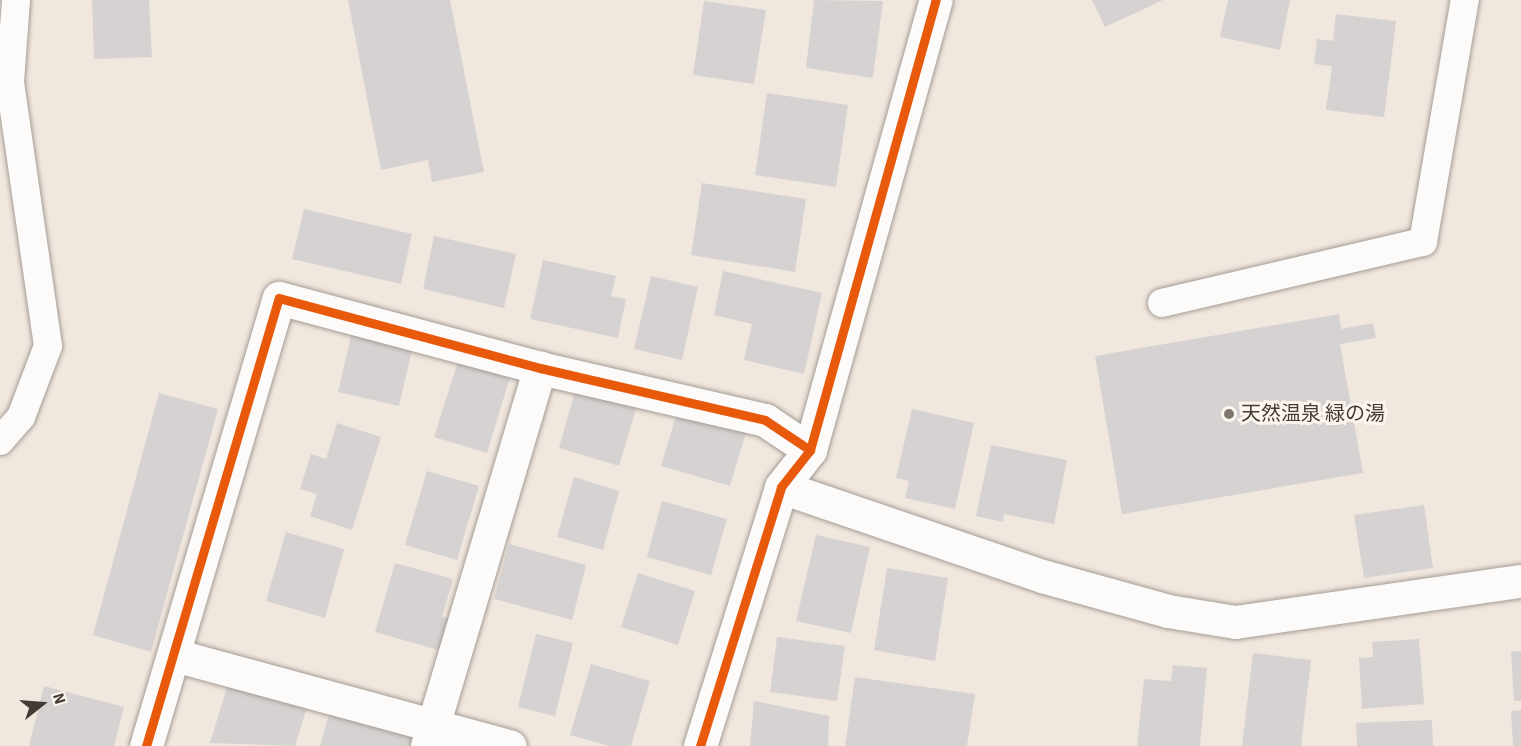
<!DOCTYPE html>
<html>
<head>
<meta charset="utf-8">
<style>
  body { margin:0 }
  #map { position:relative; width:1521px; height:746px; overflow:hidden; background:#f0e7de; font-family:"Source Sans 3","Noto Sans JP",sans-serif }
  div>[style] { position:absolute }
  [style*='--x'] { left:calc(var(--x)*1px); top:calc(var(--y)*1px); width:calc(var(--w)*1px); rotate:calc(var(--a)*1deg) }
  .building>* { inset:0; background:#d7d2d2 }
  .roads { filter:drop-shadow(0 0 2px #a49d96) drop-shadow(0 0 2px #a49d96) }
  .lane>* { height:28px; margin:-14px; padding:0 14px; transform-origin:14px; border-radius:14px; background:#fdfbfa }
  .street>* { height:33px; margin:-16.5px; padding:0 16.5px; transform-origin:16.5px; border-radius:16.5px; background:#fdfbfa }
  .cycleway>* { height:9px; margin:-4.5px; padding:0 4.5px; transform-origin:4.5px; border-radius:4.5px; background:#e8590c }
  .dots>* { width:16px; height:16px; translate:-50% -50%; box-sizing:border-box; border:3px solid #fdf6ef; border-radius:50% }
  span { translate:-50% -50%; white-space:nowrap; text-align:center; line-height:1.15; -webkit-text-stroke:6px #fdf6ef; paint-order:stroke }
  .poi-label { font-size:20px; color:#423c35 }
  .left { translate:0 -50%; text-align:left }
  .north { position:absolute; left:12px; top:674px; width:60px; height:60px; -webkit-text-stroke:4px #fdf6ef; paint-order:stroke; rotate:73deg; font-size:16px; font-weight:700; line-height:24px; text-align:center; color:#423c35 }
  .north::after { content:''; display:block; margin:auto; width:21px; height:27px; background:#423c35; clip-path:polygon(50% 0,100% 100%,50% 72%,0 100%) }
</style>
</head>
<body>
<div id="map">
  <div class="building">
    <i style="clip-path:polygon(92px 0,149px 0,152px 57px,94px 59px)"></i>
    <i style="clip-path:polygon(348px 0,450px 0,484px 172px,432px 182px,428px 160px,381px 170px)"></i>
    <i style="clip-path:polygon(814px 0,883px 1px,873px 78px,806px 68px)"></i>
    <i style="clip-path:polygon(1092px 0,1163px 0,1105px 27px)"></i>
    <i style="clip-path:polygon(1228px 0,1290px 0,1280px 50px,1220px 37px)"></i>
    <i style="clip-path:polygon(704px 1px,766px 10px,754px 84px,693px 75px)"></i>
    <i style="clip-path:polygon(1336px 14px,1396px 21px,1384px 117px,1326px 110px,1332px 66px,1314px 64px,1317px 39px,1333px 41px)"></i>
    <i style="clip-path:polygon(767px 93px,848px 105px,836px 187px,755px 175px)"></i>
    <i style="clip-path:polygon(702px 183px,806px 199px,795px 272px,691px 255px)"></i>
    <i style="clip-path:polygon(304px 209px,412px 234px,401px 284px,292px 259px)"></i>
    <i style="clip-path:polygon(434px 236px,516px 254px,504px 308px,423px 289px)"></i>
    <i style="clip-path:polygon(543px 260px,616px 276px,611px 296px,626px 299px,618px 338px,530px 319px)"></i>
    <i style="clip-path:polygon(723px 271px,822px 293px,804px 374px,744px 360px,752px 324px,714px 315px)"></i>
    <i style="clip-path:polygon(651px 276px,698px 287px,682px 360px,634px 349px)"></i>
    <i style="clip-path:polygon(1339px 314px,1341px 329px,1373px 323px,1376px 338px,1340px 344px,1363px 473px,1122px 514px,1095px 356px)"></i>
    <i style="clip-path:polygon(354px 323px,415px 337px,399px 406px,338px 392px)"></i>
    <i style="clip-path:polygon(459px 358px,511px 374px,487px 453px,434px 437px)"></i>
    <i style="clip-path:polygon(577px 384px,638px 402px,619px 466px,559px 448px)"></i>
    <i style="clip-path:polygon(159px 393px,218px 409px,151px 652px,93px 635px)"></i>
    <i style="clip-path:polygon(679px 406px,748px 426px,730px 486px,661px 466px)"></i>
    <i style="clip-path:polygon(912px 409px,974px 423px,955px 509px,905px 498px,909px 481px,896px 478px)"></i>
    <i style="clip-path:polygon(337px 423px,381px 437px,352px 530px,310px 516px,317px 494px,300px 489px,311px 454px,326px 459px)"></i>
    <i style="clip-path:polygon(991px 445px,1067px 460px,1054px 524px,1004px 514px,1003px 522px,976px 516px)"></i>
    <i style="clip-path:polygon(427px 471px,479px 486px,457px 560px,405px 545px)"></i>
    <i style="clip-path:polygon(574px 477px,619px 491px,603px 550px,557px 537px)"></i>
    <i style="clip-path:polygon(662px 501px,727px 519px,711px 575px,647px 557px)"></i>
    <i style="clip-path:polygon(1424px 505px,1433px 568px,1364px 578px,1354px 515px)"></i>
    <i style="clip-path:polygon(286px 532px,344px 549px,325px 618px,266px 601px)"></i>
    <i style="clip-path:polygon(816px 535px,870px 547px,851px 633px,796px 621px)"></i>
    <i style="clip-path:polygon(509px 544px,586px 565px,572px 620px,494px 599px)"></i>
    <i style="clip-path:polygon(395px 563px,453px 579px,442px 617px,451px 619px,442px 651px,375px 632px)"></i>
    <i style="clip-path:polygon(887px 568px,948px 578px,935px 661px,874px 650px)"></i>
    <i style="clip-path:polygon(638px 573px,695px 591px,678px 645px,621px 627px)"></i>
    <i style="clip-path:polygon(536px 634px,573px 643px,555px 716px,518px 707px)"></i>
    <i style="clip-path:polygon(777px 637px,845px 646px,837px 701px,770px 692px)"></i>
    <i style="clip-path:polygon(1419px 639px,1424px 704px,1362px 709px,1359px 658px,1373px 657px,1372px 642px)"></i>
    <i style="clip-path:polygon(1521px 651px,1521px 701px,1514px 701px,1511px 652px)"></i>
    <i style="clip-path:polygon(1253px 653px,1311px 660px,1301px 746px,1242px 746px)"></i>
    <i style="clip-path:polygon(591px 664px,650px 681px,631px 746px,609px 746px,570px 735px)"></i>
    <i style="clip-path:polygon(1173px 665px,1207px 668px,1200px 746px,1137px 746px,1144px 679px,1171px 681px)"></i>
    <i style="clip-path:polygon(231px 674px,310px 698px,295px 746px,210px 743px)"></i>
    <i style="clip-path:polygon(855px 677px,975px 694px,967px 746px,845px 746px)"></i>
    <i style="clip-path:polygon(44px 686px,124px 707px,114px 746px,29px 746px)"></i>
    <i style="clip-path:polygon(333px 699px,419px 725px,413px 746px,320px 746px)"></i>
    <i style="clip-path:polygon(754px 701px,829px 716px,828px 746px,750px 746px)"></i>
    <i style="clip-path:polygon(1521px 710px,1521px 746px,1513px 746px,1511px 711px)"></i>
    <i style="clip-path:polygon(1432px 720px,1433px 746px,1357px 746px,1356px 723px)"></i>
  </div>
  <div class="roads">
    <div class="lane">
      <i style="--x:1162;--y:303;--w:268;--a:-13.2"></i>
      <i style="--x:1423;--y:242;--w:246;--a:-80.2"></i>
      <i style="--x:0;--y:441;--w:32;--a:-49"></i>
      <i style="--x:21;--y:417;--w:76;--a:-69.2"></i>
      <i style="--x:48;--y:346;--w:267;--a:-98.2"></i>
      <i style="--x:10;--y:82;--w:82;--a:-85.8"></i>
    </div>
    <div class="street">
      <i style="--x:781;--y:487;--w:276;--a:18.8"></i>
      <i style="--x:1042;--y:576;--w:131;--a:15.5"></i>
      <i style="--x:1168;--y:611;--w:68;--a:9.3"></i>
      <i style="--x:1235;--y:622;--w:289;--a:-8.2"></i>
      <i style="--x:174;--y:655;--w:348;--a:15.2"></i>
      <i style="--x:146;--y:746;--w:467;--a:-73.5"></i>
      <i style="--x:279;--y:298;--w:270;--a:15"></i>
      <i style="--x:540;--y:368;--w:231;--a:13"></i>
      <i style="--x:765;--y:420;--w:54;--a:33.7"></i>
      <i style="--x:427;--y:746;--w:395;--a:-73.4"></i>
      <i style="--x:700;--y:746;--w:271;--a:-72.6"></i>
      <i style="--x:781;--y:487;--w:47;--a:-51.9"></i>
      <i style="--x:810;--y:450;--w:467;--a:-74.4"></i>
    </div>
  </div>
  <div class="cycleway">
    <i style="--x:146;--y:746;--w:467;--a:-73.5"></i>
    <i style="--x:279;--y:298;--w:270;--a:15"></i>
    <i style="--x:540;--y:368;--w:231;--a:13"></i>
    <i style="--x:765;--y:420;--w:54;--a:33.7"></i>
    <i style="--x:700;--y:746;--w:271;--a:-72.6"></i>
    <i style="--x:781;--y:487;--w:47;--a:-51.9"></i>
    <i style="--x:810;--y:450;--w:467;--a:-74.4"></i>
  </div>
  <div class="dots">
    <i style="left:1229px;top:414px;background:#7f7870"></i>
  </div>
  <div class="poi-label">
    <span class="left" style="left:1241px;top:414px">天然温泉 緑の湯</span>
  </div>
  <div class="north">N</div>
</div>
</body>
</html>
